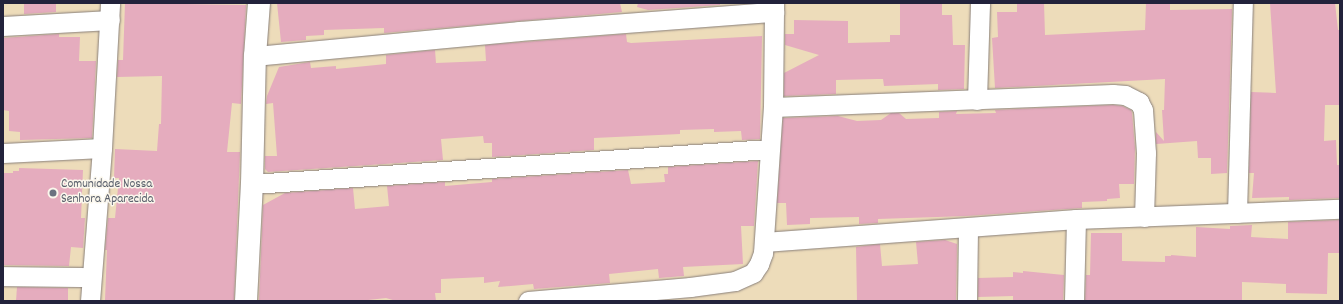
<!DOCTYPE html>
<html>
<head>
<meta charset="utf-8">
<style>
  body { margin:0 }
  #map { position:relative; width:1343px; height:304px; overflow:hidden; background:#eddcba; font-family:Dekko,sans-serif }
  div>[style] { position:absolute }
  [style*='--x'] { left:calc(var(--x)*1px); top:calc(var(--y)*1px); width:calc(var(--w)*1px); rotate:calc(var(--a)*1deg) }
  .building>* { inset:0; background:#e5acbe }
  .roads { filter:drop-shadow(0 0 1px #887f7a) drop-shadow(0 0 1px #887f7a) }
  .street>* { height:19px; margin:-9.5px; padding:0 9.5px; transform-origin:9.5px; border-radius:9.5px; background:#fff }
  .secondary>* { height:22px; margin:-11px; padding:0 11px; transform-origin:11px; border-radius:11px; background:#fff }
  .dots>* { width:11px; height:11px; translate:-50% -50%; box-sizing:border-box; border:2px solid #fbf7ec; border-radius:50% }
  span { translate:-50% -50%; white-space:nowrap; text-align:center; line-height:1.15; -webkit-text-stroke:3px #fbf7ec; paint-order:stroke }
  .worship-label { font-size:13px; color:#5b616d }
  .left { translate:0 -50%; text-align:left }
  .frame { position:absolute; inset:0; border:4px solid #22223b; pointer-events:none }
</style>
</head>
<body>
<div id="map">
  <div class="building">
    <i style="clip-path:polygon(24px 3px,56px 3px,56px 12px,24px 14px)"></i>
    <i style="clip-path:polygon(125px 3px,246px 5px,241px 104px,232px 103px,227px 152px,240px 152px,234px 301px,105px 300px,107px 250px,105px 250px,108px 218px,115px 218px,119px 178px,114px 178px,115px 149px,157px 151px,159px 124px,161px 124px,162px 76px,117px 77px,118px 60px,123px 60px)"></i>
    <i style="clip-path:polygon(277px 3px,620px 3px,622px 12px,384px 33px,384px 28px,324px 30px,324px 35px,306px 36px,306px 40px,281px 42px)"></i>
    <i style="clip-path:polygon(638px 3px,720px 3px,720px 5px,648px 10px,637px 7px)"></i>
    <i style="clip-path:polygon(900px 3px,942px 3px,942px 15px,952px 15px,953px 45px,965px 45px,964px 89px,938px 90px,938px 84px,884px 86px,883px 79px,877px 79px,836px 80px,836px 94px,784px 96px,784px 73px,819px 55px,785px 45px,785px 34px,794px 34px,794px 20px,848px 21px,848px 43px,890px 42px,890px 35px,900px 35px)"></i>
    <i style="clip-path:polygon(1017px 3px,1044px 3px,1045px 35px,1145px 30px,1146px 3px,1170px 3px,1170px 10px,1232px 9px,1227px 173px,1211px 174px,1211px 158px,1198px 158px,1197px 141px,1156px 144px,1156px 132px,1164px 141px,1162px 110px,1164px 110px,1165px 79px,995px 88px,992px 38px,998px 37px,997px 12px,1017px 12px)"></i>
    <i style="clip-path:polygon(1270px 3px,1335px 3px,1338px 30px,1340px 30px,1340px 105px,1325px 105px,1324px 141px,1336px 140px,1337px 165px,1340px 165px,1340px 198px,1289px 200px,1289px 197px,1252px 198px,1254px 173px,1249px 173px,1251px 92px,1276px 93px)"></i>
    <i style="clip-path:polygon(59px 34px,59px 37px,80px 37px,79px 61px,96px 61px,92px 138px,20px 140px,20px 132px,9px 131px,9px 111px,3px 110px,3px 38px)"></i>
    <i style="clip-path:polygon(626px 34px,627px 42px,631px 43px,762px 36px,760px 139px,742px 140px,741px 131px,714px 132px,714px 129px,680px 130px,680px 134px,594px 138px,594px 150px,492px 157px,492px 143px,484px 143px,483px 136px,441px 139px,443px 160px,268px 172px,265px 169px,265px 156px,277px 156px,273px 103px,266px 104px,267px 96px,279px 67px,310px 62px,311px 68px,336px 66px,336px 69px,386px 64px,386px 55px,435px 50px,436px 63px,486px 61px,485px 45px)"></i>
    <i style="clip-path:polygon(1113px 105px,1122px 106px,1131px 110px,1132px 113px,1135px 148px,1134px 184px,1119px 184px,1120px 198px,1107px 199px,1107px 201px,1082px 202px,1082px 208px,966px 216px,878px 219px,878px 223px,859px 224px,859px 217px,810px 218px,810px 224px,787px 225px,786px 203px,777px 203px,783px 118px,838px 116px,857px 121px,881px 120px,891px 113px,899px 113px,906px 119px,939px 118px,939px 112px,957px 111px,956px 114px,996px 113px,995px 110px)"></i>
    <i style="clip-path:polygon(758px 161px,754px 226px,741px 226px,743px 264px,683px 267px,684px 276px,659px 278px,658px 269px,609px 274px,610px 283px,534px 289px,533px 284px,498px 287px,500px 281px,484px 283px,484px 277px,441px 279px,441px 293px,435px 293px,436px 301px,396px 301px,386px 298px,359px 301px,259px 301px,263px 205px,285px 193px,353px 188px,355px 209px,389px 206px,387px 186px,445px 182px,445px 186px,492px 182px,492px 179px,628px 170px,631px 184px,665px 182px,664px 174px,668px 174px,668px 167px)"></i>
    <i style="clip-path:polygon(19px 168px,83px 170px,81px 218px,85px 218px,83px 248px,71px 247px,69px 266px,3px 265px,3px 173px,13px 173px,13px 171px,19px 171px)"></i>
    <i style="clip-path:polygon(1340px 220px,1340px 253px,1328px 253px,1327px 294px,1286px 293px,1286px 284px,1242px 282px,1242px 301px,1085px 301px,1086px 275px,1090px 275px,1091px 233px,1122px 233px,1122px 261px,1165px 262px,1165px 256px,1171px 256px,1171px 255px,1196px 257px,1196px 227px,1230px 229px,1230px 226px,1252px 225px,1251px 237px,1288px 239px,1288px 222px)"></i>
    <i style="clip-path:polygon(945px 240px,957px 244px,956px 301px,857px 301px,856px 247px,880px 244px,882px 266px,918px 264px,916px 242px)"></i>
    <i style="clip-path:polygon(1023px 271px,1064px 275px,1063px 301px,1013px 301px,1013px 296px,978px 297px,978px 278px,1013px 277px,1013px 272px,1023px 273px)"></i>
    <i style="clip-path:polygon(17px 287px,68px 288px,68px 301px,16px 301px)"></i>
  </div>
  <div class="roads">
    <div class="street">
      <i style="--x:3;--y:26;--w:107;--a:-3.2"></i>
      <i style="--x:255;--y:56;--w:265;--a:-5.4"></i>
      <i style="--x:519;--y:31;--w:256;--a:-4.3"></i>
      <i style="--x:977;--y:100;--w:97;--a:-88.2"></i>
      <i style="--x:773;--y:107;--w:340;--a:-2.2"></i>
      <i style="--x:1113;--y:94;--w:12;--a:5"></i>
      <i style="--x:1125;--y:95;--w:16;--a:27"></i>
      <i style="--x:1139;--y:102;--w:9;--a:63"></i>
      <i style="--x:1143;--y:110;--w:43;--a:86"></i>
      <i style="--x:1146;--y:153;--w:64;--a:91.8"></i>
      <i style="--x:3;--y:153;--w:99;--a:-2.9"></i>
      <i style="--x:252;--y:184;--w:518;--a:-3.87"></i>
      <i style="--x:1237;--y:213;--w:210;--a:-88.4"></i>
      <i style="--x:764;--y:242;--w:313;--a:-4.2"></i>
      <i style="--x:1076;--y:219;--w:264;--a:-2.2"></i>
      <i style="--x:3;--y:276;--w:88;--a:0.7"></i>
      <i style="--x:90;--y:301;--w:153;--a:-85.5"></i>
      <i style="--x:102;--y:148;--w:145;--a:-86.8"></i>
      <i style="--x:528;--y:301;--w:163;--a:-4.9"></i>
      <i style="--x:690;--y:287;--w:45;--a:-7.6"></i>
      <i style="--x:735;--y:281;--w:20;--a:-24"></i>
      <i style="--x:753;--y:273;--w:11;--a:-56"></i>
      <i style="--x:759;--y:264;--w:12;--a:-70"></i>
      <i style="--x:763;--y:253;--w:146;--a:-86.1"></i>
      <i style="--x:773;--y:107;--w:104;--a:-89.4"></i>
      <i style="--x:967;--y:301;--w:73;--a:-89.2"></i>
      <i style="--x:1074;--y:301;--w:82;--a:-88.6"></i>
    </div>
    <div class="secondary">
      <i style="--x:246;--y:301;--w:117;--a:-87.1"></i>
      <i style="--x:252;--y:184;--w:128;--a:-88.7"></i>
      <i style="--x:255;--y:56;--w:53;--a:-85.7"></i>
    </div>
  </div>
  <div class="dots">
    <i style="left:53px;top:193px;background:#6b7280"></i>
  </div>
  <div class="worship-label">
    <span class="left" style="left:61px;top:193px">Comunidade Nossa<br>Senhora Aparecida</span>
  </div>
  <div class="frame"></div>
</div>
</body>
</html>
